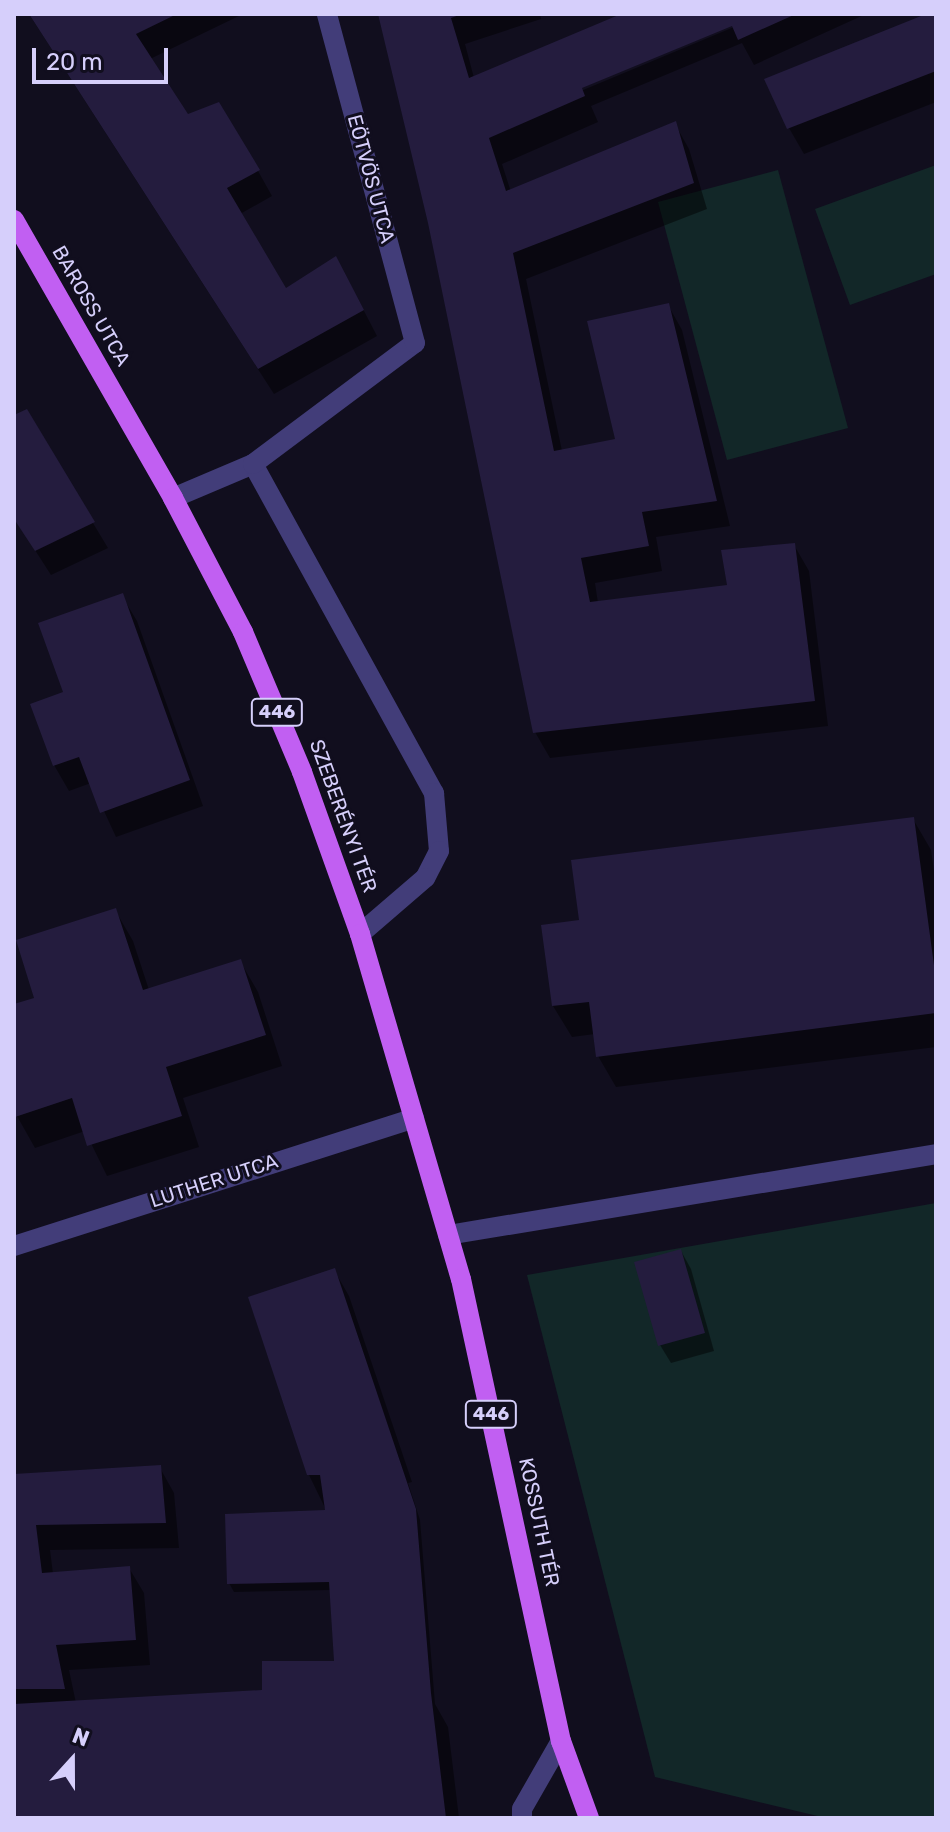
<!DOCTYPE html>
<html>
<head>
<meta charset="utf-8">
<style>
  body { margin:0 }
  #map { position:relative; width:950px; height:1832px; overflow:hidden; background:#110e1e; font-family:Rubik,sans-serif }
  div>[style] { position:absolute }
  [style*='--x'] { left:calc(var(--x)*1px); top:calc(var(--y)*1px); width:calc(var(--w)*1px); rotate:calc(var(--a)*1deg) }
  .green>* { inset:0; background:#122728 }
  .shadow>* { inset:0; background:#0007 }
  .building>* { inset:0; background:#241c3e }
  .lane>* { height:20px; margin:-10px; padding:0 10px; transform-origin:10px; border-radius:10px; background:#423d79 }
  .street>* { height:20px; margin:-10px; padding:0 10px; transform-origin:10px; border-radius:10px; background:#423d79 }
  .primary>* { height:20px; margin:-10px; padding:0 10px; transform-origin:10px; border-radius:10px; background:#c15ff2 }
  span { translate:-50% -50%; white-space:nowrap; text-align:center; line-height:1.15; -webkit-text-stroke:6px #110e1e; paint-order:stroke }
  .shield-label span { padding:2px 6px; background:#110e1e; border:2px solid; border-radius:6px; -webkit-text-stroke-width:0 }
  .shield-label { font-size:18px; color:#d6cffb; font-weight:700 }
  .street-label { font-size:20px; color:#d6cffb }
  .frame { position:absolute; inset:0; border:16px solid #d6cffb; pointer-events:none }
  .north { position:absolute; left:32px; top:1720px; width:80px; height:80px; -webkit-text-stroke:6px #110e1e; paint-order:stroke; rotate:21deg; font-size:22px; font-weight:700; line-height:32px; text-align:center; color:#d6cffb }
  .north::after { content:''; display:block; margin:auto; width:28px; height:36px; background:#d6cffb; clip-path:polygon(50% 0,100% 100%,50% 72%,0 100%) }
  .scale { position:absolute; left:32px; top:48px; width:136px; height:36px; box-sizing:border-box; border:4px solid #d6cffb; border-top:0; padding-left:10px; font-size:24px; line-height:28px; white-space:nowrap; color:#d6cffb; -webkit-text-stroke:6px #110e1e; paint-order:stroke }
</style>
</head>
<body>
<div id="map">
  <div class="green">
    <i style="clip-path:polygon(936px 165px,936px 274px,850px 305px,815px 209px)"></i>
    <i style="clip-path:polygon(778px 170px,848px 428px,727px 460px,658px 202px)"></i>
    <i style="clip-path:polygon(936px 1203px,936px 1818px,826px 1818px,655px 1777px,527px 1275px)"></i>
  </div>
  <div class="shadow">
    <i style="clip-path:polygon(29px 14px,243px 14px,150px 59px,188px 116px,258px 171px,272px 196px,240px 214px,285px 291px,350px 284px,377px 336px,274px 394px)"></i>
    <i style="clip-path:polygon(evenodd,380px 14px,540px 14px,541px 19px,465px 44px,474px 78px,626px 14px,866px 14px,754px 65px,742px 43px,591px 106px,598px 122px,502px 164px,511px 192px,675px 124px,689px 149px,707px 209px,526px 279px,562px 451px,618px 440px,668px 305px,682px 330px,730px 526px,656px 537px,662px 571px,595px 583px,598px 603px,729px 587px,794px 545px,809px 571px,828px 726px,550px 758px,535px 732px,430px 223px,380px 14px,734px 23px,734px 27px,576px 93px,574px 89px,734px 23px)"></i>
    <i style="clip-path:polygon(932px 14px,936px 14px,936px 102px,804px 154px,789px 128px)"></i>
    <i style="clip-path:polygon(26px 412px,108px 548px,51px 575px,17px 522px,14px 524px,14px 417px)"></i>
    <i style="clip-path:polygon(122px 596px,137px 621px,203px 806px,116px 837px,91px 783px,69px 791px,54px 765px,66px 694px)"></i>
    <i style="clip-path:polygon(913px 819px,931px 850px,936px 886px,936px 1047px,616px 1087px,598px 1056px,595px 1034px,572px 1037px,553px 1006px,544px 927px,581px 922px)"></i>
    <i style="clip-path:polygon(115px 910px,133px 941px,149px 990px,240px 961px,258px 992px,282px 1066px,183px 1098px,199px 1147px,107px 1176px,85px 1131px,35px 1148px,17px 1116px,14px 1006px,37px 999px)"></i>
    <i style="clip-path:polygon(681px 1251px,691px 1269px,714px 1351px,671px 1363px,660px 1345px)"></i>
    <i style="clip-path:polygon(334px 1270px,349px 1296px,412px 1482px,408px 1483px,420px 1520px,435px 1704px,448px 1727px,459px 1818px,14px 1818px,14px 1477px,160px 1468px,174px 1493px,179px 1548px,50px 1550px,53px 1574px,129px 1568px,144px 1593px,150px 1665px,69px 1670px,76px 1703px,264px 1692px,336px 1663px,331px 1590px,234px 1592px,229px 1583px,327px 1512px,309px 1475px)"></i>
  </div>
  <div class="building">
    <i style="clip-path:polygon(29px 14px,177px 14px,136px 34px,188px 114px,219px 102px,260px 170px,227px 188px,286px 288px,336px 256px,364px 310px,258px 369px)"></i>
    <i style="clip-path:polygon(378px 14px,462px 14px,451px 18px,469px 78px,621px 14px,796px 14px,738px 40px,732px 26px,582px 88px,585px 96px,489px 138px,506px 191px,676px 121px,694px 183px,513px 253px,554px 451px,615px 439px,587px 321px,669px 303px,717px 501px,642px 512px,649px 546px,581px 558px,590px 602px,727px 585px,721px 550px,795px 543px,815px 701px,533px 733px,428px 223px)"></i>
    <i style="clip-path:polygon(926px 14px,936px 14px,936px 71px,787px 129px,764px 79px)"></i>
    <i style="clip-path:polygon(27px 409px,95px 522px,35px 551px,14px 519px,14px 415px)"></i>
    <i style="clip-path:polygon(123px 593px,190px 780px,100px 813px,79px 757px,53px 766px,30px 704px,63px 692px,38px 623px)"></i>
    <i style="clip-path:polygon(914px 817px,936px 980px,936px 1013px,596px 1057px,589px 1002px,552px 1006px,541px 925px,579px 920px,571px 860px)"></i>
    <i style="clip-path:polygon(116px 908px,143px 990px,241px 959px,266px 1035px,166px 1067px,182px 1116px,87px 1146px,72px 1098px,15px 1117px,14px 1004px,34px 998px,16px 940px)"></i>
    <i style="clip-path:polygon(681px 1249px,705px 1333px,658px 1346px,634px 1262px)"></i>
    <i style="clip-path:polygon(335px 1268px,416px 1509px,431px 1693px,446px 1818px,14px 1818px,14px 1704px,262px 1690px,262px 1661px,334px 1661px,329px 1582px,227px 1584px,225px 1514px,325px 1510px,320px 1475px,307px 1475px,248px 1297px)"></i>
    <i style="clip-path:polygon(161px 1465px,166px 1523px,36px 1525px,42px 1573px,130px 1566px,136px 1640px,56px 1645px,65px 1689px,14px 1689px,14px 1474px)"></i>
  </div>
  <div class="lane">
    <i style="--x:173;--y:498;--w:87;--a:-23"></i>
    <i style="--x:253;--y:464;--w:376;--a:61.2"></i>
    <i style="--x:434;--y:793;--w:58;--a:85.1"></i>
    <i style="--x:439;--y:851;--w:30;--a:117"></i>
    <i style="--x:425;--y:878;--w:86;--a:139.3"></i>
  </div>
  <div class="street">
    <i style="--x:253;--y:464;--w:202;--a:-36.8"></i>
    <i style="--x:415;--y:343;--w:341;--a:-105"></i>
    <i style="--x:448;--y:1235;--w:495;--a:-9.4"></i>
    <i style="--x:14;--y:1246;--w:420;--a:-17.7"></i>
    <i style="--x:522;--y:1818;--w:9;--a:-90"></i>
    <i style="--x:522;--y:1809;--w:78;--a:-60.2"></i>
  </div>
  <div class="primary">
    <i style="--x:14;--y:220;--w:320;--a:60.2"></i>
    <i style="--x:173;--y:498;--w:151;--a:62.4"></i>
    <i style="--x:243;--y:632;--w:152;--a:67.1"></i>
    <i style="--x:302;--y:772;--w:172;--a:70.3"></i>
    <i style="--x:360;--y:934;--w:359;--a:73.7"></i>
    <i style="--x:461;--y:1279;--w:473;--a:77.8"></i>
    <i style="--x:561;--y:1741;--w:82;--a:70"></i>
  </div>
  <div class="shield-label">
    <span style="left:277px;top:712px">446</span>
    <span style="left:491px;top:1414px">446</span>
  </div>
  <div class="street-label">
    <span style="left:371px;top:179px;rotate:75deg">EÖTVÖS UTCA</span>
    <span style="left:91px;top:306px;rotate:60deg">BAROSS UTCA</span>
    <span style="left:343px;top:816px;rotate:70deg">SZEBERÉNYI TÉR</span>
    <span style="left:214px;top:1181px;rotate:-18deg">LUTHER UTCA</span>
    <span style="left:539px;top:1522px;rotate:78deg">KOSSUTH TÉR</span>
  </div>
  <div class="frame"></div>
  <div class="north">N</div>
  <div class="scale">20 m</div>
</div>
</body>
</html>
